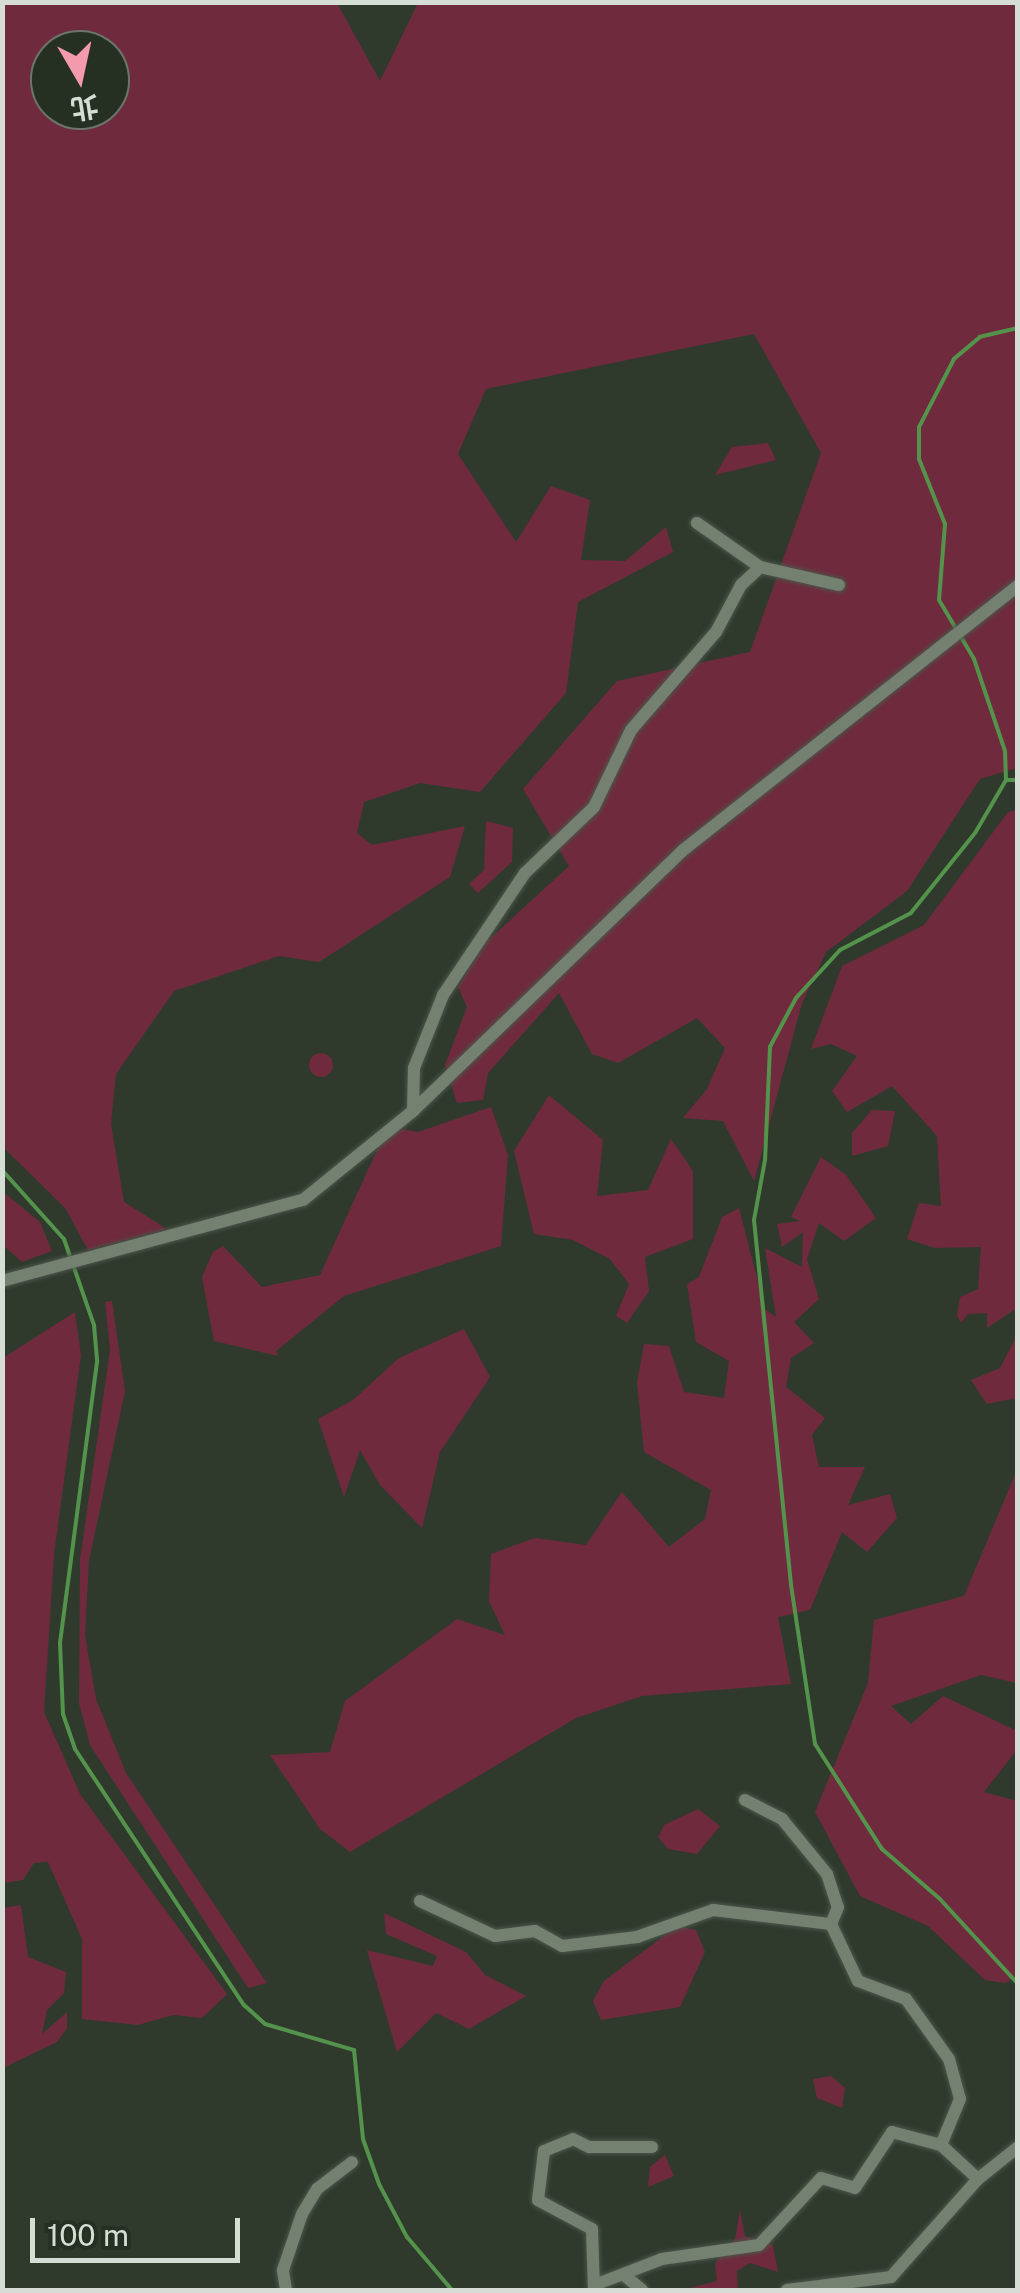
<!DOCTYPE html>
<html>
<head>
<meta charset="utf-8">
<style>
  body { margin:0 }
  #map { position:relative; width:1020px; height:2293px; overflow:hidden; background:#2f3a2d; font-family:"Public Sans","Noto Sans TC",sans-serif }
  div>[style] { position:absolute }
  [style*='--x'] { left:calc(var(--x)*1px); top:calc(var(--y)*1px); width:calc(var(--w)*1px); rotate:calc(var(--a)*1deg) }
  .green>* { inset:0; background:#6f2b3d }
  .round { border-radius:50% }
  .stream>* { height:4px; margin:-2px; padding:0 2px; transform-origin:2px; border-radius:2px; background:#54934b }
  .roads { filter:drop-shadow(0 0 2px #4c564b) drop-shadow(0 0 2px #4c564b) }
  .street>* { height:12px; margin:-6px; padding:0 6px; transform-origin:6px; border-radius:6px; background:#748171 }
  span { translate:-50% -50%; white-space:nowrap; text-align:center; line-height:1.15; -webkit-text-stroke:10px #253023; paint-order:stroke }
  .frame { position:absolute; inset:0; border:5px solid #d6ddd5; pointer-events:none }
  .north { position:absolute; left:30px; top:30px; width:100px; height:100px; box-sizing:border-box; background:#253023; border:2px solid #6c756a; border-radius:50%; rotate:171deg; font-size:28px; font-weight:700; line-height:40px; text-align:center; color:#d6ddd5 }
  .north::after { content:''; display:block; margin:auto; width:35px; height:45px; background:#f39aac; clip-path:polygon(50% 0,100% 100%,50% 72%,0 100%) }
  .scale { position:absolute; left:30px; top:2218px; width:210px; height:45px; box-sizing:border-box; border:5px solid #d6ddd5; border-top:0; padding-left:12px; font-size:30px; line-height:35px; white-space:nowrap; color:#d6ddd5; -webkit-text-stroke:8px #253023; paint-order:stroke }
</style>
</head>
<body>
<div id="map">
  <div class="green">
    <i style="clip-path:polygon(evenodd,2px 3px,337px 3px,380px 81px,418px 3px,1017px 3px,1017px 768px,980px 779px,907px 891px,826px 952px,802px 1003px,754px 1181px,723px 1121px,683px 1118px,707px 1089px,725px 1048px,697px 1018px,618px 1063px,592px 1054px,559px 993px,488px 1073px,483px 1100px,457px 1103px,445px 1065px,467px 1007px,458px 987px,484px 944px,569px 866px,523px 789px,617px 681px,750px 652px,821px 453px,754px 334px,486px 389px,458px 454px,516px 542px,551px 486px,590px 500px,581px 560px,625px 561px,666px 527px,673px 552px,578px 602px,566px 693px,480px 792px,420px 783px,364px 802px,357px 833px,372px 845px,465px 826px,450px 877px,319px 962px,279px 956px,174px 991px,116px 1074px,111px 1124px,124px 1202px,167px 1229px,88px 1250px,65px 1208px,3px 1147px,2px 3px,50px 50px,110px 50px,110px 110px,50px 110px,50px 50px)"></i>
    <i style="clip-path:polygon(768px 443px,776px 460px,715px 475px,732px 447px)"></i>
    <i style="clip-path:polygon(1017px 810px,1017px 1308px,987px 1328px,987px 1313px,968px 1314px,961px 1323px,957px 1316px,960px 1297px,978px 1289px,981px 1247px,935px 1248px,907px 1239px,919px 1203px,941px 1206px,937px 1136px,892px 1086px,847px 1112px,832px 1091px,857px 1056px,831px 1044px,811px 1049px,842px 966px,924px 925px,1008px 812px)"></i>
    <i style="clip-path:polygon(486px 821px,513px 828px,512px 862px,478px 893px,469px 884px,484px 870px)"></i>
    <i class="round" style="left:309px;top:1053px;width:24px;height:24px"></i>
    <i style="clip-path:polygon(549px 1095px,603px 1140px,597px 1196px,648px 1190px,671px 1139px,693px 1171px,693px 1239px,645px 1257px,649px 1291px,627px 1323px,616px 1316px,629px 1284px,610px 1259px,573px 1240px,534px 1234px,514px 1151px)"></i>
    <i style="clip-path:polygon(491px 1107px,508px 1155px,501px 1246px,344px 1296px,276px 1351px,278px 1356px,214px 1341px,202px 1277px,213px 1252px,223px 1246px,262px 1287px,320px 1275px,388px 1126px,418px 1132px)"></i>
    <i style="clip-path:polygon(872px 1110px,895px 1111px,888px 1146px,852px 1156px,852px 1133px)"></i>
    <i style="clip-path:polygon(821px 1157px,846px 1175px,876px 1218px,844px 1241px,819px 1223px,807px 1259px,819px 1299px,794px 1322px,814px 1343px,791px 1358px,786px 1387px,825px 1418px,812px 1435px,819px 1467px,865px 1467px,848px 1505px,890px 1494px,897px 1518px,867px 1552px,842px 1532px,810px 1610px,778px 1617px,791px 1684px,642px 1696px,576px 1718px,350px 1852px,320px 1829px,270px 1755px,330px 1752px,345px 1701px,457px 1619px,505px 1635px,489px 1601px,491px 1554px,535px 1538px,586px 1545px,622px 1492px,669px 1547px,705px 1519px,711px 1490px,644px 1452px,637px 1383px,644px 1344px,669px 1346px,684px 1392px,724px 1398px,729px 1361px,696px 1342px,687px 1284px,699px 1277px,722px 1217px,739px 1208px,765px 1309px,776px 1317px,765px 1248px,802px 1267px,803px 1232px,782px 1247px,777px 1224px,800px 1221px,791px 1217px)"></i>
    <i style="clip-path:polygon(2px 1191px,40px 1222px,52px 1251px,22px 1262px,3px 1245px)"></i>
    <i style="clip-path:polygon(112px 1301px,125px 1391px,89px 1561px,85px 1635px,96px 1699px,126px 1773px,267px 1983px,248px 1988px,90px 1745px,79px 1703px,80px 1560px,110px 1350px,105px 1302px)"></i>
    <i style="clip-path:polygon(75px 1312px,81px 1355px,54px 1554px,44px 1712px,80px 1794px,227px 1994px,202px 2018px,173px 2015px,138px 2025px,82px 2019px,82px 1939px,48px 1862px,34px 1863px,23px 1880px,3px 1883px,3px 1358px)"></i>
    <i style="clip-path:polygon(464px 1329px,490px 1377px,440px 1452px,422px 1528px,380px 1485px,360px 1450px,344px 1497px,318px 1419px,353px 1400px,399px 1358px)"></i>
    <i style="clip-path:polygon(1017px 1335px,1017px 1398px,987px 1404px,971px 1380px,1000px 1368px)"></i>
    <i style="clip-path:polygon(1017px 1470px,1017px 1683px,981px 1675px,891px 1706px,911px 1724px,943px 1696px,1017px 1731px,1017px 1750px,984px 1792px,1017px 1801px,1017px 1974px,1006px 1983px,985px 1980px,928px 1926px,860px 1896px,815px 1812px,868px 1683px,874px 1620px,964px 1596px)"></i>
    <i style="clip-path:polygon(698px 1809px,720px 1826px,697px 1854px,668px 1849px,658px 1837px,664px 1825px)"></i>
    <i style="clip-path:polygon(21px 1905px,28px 1957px,66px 1972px,64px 1993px,47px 2010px,42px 2034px,67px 2012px,67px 2028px,57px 2042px,3px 2068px,3px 1908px)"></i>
    <i style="clip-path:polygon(384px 1913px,466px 1952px,485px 1975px,526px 1996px,469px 2029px,436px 2013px,397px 2052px,367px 1950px,433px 1966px,437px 1956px,386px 1934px)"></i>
    <i style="clip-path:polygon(677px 1926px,696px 1930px,705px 1952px,680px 2007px,601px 2020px,593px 2001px,604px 1981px)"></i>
    <i style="clip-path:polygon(831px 2076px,845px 2088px,842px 2108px,817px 2098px,813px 2079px)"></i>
    <i style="clip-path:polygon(665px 2155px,674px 2176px,648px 2187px,650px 2167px)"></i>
    <i style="clip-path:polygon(740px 2210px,745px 2236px,773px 2245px,778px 2272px,750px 2263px,737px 2271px,738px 2290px,682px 2290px,717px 2281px,715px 2263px,735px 2239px)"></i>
  </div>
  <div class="stream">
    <i style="--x:1018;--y:328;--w:39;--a:167"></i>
    <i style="--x:980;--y:337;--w:34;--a:140"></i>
    <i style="--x:954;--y:359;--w:76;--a:117.2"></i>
    <i style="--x:919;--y:427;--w:32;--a:90"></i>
    <i style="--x:919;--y:459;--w:70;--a:68.2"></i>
    <i style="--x:945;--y:524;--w:76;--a:94.5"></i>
    <i style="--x:939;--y:600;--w:69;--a:59.3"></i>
    <i style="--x:974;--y:659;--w:97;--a:71.4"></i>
    <i style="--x:1005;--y:751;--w:29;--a:88"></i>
    <i style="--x:1006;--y:780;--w:61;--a:120.3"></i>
    <i style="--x:975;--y:833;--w:102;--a:128.7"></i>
    <i style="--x:911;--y:913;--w:80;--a:152.5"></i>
    <i style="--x:840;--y:950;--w:65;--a:132.5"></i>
    <i style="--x:796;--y:998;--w:55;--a:118"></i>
    <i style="--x:770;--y:1047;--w:113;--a:92.5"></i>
    <i style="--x:765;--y:1160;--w:61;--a:100.4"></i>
    <i style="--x:754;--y:1220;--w:367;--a:84.2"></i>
    <i style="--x:791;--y:1585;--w:161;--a:81.4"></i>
    <i style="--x:815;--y:1744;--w:125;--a:57.5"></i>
    <i style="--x:882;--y:1849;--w:75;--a:40.7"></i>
    <i style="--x:939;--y:1898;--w:117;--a:47.4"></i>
    <i style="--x:1006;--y:780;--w:12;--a:0"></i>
    <i style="--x:2;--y:1170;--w:93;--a:48.1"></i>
    <i style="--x:64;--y:1239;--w:91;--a:70.8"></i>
    <i style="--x:94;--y:1325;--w:37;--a:85"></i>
    <i style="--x:97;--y:1362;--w:283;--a:97.5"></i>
    <i style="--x:60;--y:1643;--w:71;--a:87.6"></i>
    <i style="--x:63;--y:1714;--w:37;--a:71"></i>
    <i style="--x:75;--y:1749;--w:307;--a:56.6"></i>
    <i style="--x:244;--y:2005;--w:28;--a:42"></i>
    <i style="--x:265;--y:2024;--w:93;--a:16.3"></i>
    <i style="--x:354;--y:2050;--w:89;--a:84.2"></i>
    <i style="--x:363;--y:2139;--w:48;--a:70.4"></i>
    <i style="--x:379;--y:2184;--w:60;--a:62.2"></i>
    <i style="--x:407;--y:2237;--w:70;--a:49.7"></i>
  </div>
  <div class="roads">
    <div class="street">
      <i style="--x:760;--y:567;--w:81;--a:12.8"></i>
      <i style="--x:413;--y:1111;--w:43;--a:-88.7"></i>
      <i style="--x:414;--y:1068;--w:79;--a:-68.3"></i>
      <i style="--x:443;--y:995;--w:147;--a:-56.1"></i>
      <i style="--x:525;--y:873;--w:95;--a:-43.7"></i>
      <i style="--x:594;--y:807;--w:85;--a:-64.3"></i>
      <i style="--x:631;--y:730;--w:130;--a:-49.1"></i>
      <i style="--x:716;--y:632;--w:53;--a:-62"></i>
      <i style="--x:741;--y:585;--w:26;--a:-43"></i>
      <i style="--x:760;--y:567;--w:77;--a:-145.1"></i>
      <i style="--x:2;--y:1281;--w:312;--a:-15.1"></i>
      <i style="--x:303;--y:1200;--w:141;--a:-39"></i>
      <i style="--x:413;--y:1111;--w:374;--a:-44"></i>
      <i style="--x:682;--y:851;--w:428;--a:-38.3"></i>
      <i style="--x:745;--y:1800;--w:42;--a:27.2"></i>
      <i style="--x:782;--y:1819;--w:71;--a:50.7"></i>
      <i style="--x:827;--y:1874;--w:35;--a:72"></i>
      <i style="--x:838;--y:1907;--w:18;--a:112"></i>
      <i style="--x:831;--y:1924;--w:63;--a:64.7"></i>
      <i style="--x:858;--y:1981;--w:51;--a:20.6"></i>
      <i style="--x:906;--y:1999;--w:74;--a:54.4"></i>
      <i style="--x:949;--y:2059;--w:41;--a:74.6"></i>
      <i style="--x:960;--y:2099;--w:50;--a:112.4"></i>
      <i style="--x:420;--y:1901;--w:83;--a:25"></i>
      <i style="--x:495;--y:1936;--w:40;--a:-7.1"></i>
      <i style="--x:535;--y:1931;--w:31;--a:29"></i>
      <i style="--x:562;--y:1946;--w:76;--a:-6.8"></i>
      <i style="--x:637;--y:1937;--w:81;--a:-19.6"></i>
      <i style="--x:713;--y:1910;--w:119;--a:6.8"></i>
      <i style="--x:625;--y:2276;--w:22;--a:39"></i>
      <i style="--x:597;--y:2284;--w:70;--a:-21"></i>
      <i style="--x:662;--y:2259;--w:98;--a:-8.2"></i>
      <i style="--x:759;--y:2245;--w:91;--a:-47.2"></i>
      <i style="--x:821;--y:2178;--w:35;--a:16"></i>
      <i style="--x:855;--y:2188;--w:67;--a:-56.5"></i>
      <i style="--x:892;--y:2132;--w:51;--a:14.9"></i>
      <i style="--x:941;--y:2145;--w:50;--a:42.6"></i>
      <i style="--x:286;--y:2290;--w:20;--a:-99"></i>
      <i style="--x:283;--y:2270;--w:59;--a:-71.3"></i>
      <i style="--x:302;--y:2214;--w:29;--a:-59"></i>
      <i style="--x:317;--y:2189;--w:44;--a:-37.6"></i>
      <i style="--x:594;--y:2290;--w:61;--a:-91.9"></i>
      <i style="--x:592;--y:2229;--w:61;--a:-151.8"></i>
      <i style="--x:538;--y:2200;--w:49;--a:-83"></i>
      <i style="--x:544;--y:2151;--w:31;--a:-22"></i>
      <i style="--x:573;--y:2139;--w:18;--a:27"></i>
      <i style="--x:589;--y:2147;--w:63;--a:0"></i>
      <i style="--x:787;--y:2290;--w:105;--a:-7.1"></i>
      <i style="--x:891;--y:2277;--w:131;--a:-48.4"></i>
      <i style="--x:978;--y:2179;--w:51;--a:-38.7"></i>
    </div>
  </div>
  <div class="frame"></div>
  <div class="north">北</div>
  <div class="scale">100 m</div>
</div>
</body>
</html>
